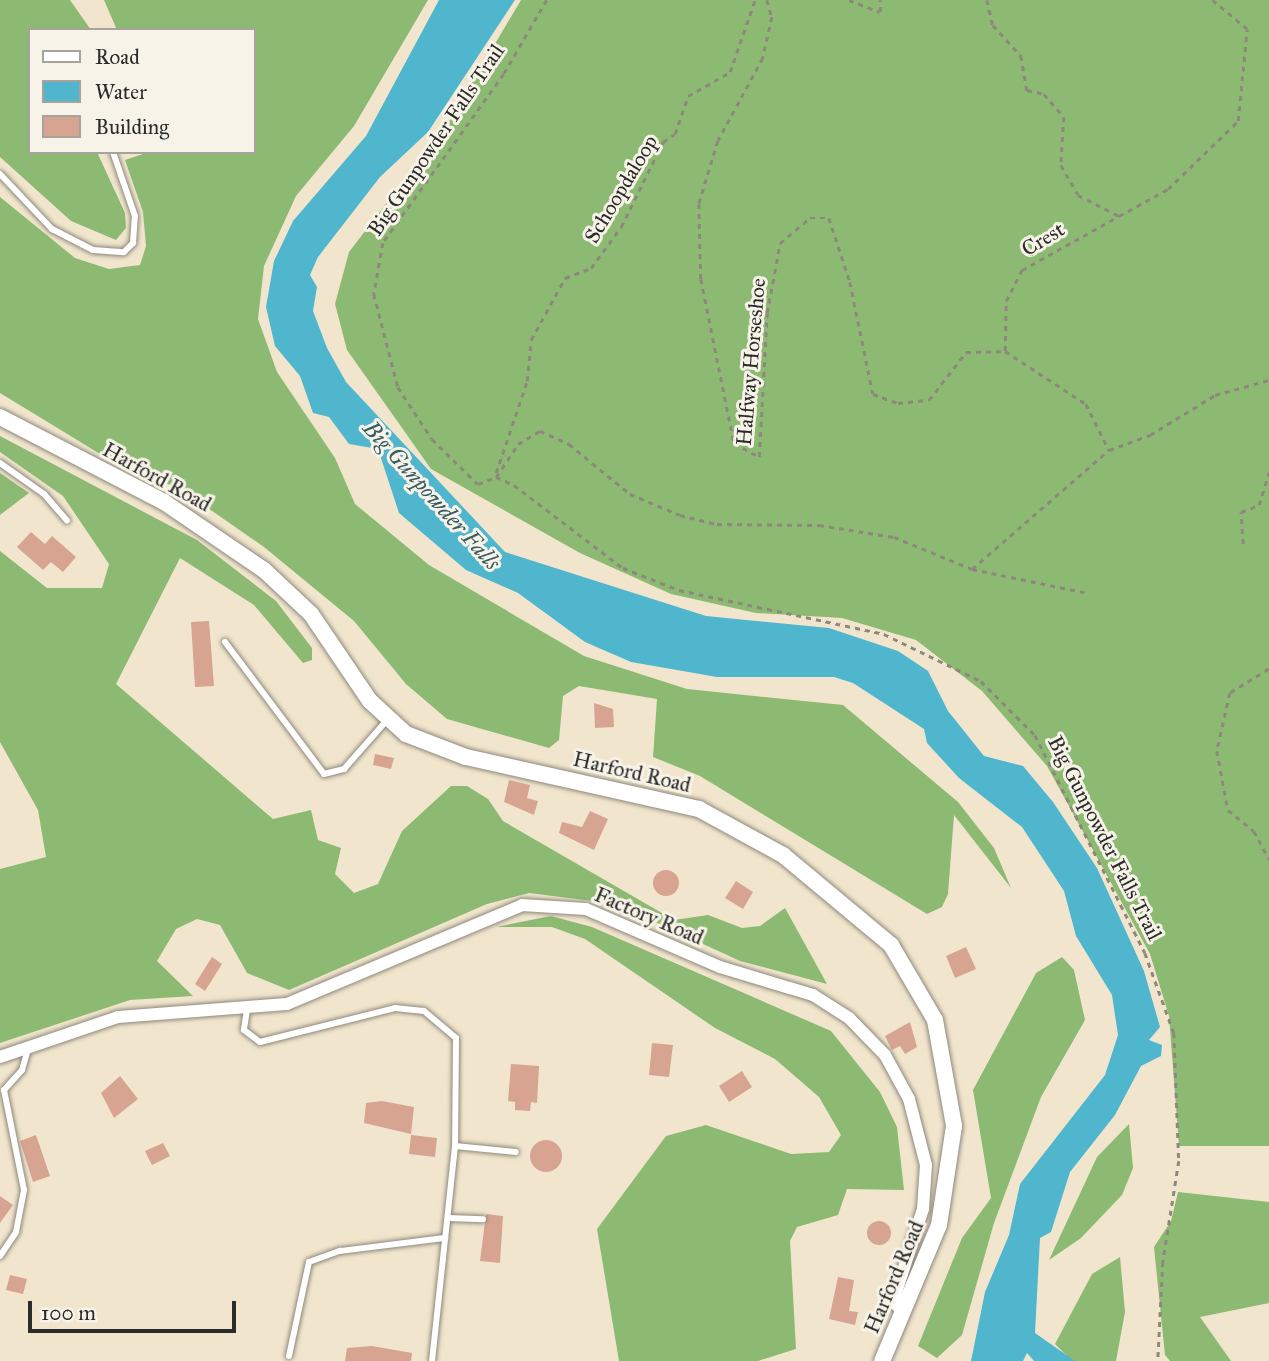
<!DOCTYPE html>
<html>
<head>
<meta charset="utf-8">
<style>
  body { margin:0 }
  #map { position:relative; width:1269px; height:1361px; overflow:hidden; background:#f1e6cd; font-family:"IM FELL Great Primer",serif }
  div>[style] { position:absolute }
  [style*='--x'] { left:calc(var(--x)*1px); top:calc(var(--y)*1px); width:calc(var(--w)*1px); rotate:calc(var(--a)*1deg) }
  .forest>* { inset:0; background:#8cba72 }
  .water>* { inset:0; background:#4fb6ce }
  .building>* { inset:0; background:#d7a492 }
  .round { border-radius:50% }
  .path>* { height:2.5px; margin-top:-1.25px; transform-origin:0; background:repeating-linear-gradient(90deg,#8e887c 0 5px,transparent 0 10px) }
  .roads { filter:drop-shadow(0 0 2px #8e887c) drop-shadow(0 0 2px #8e887c) }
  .lane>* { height:6px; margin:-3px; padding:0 3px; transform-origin:3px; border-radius:3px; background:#fff }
  .street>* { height:12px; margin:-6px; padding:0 6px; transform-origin:6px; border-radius:6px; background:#fff }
  .secondary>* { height:16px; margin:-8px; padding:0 8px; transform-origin:8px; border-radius:8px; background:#fff }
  span { translate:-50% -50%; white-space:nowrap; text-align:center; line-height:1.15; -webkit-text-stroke:6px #f7f3e8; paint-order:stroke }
  .street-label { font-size:21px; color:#2b2b2b }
  .water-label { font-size:23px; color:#385c64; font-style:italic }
  .legend { position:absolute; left:28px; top:28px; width:228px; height:126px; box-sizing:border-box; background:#f7f3e8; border:2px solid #a5a39c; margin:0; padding:9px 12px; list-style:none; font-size:21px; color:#2b2b2b }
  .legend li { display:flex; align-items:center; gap:14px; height:35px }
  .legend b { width:35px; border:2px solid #a5a39c }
  .scale { position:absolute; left:28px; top:1301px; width:208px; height:32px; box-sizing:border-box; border:4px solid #2b2b2b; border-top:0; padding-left:9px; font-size:21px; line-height:24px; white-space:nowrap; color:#2b2b2b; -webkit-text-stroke:5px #f7f3e8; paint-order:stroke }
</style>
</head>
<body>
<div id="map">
  <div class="forest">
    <i style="clip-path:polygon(0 0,70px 0,91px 30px,30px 30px,30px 152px,97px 152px,125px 213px,126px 228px,116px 240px,71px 221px,0 157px)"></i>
    <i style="clip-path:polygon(104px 0,428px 0,354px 126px,296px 196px,264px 266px,258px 319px,277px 372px,335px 458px,355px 504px,429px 565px,584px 656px,687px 689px,843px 705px,958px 802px,994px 848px,1011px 888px,954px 815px,948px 894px,942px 907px,927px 914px,700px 776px,653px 757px,657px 699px,579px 686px,563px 696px,559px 740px,549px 748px,447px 719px,406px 684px,354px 621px,264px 547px,182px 490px,105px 457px,0 393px,0 197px,75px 258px,109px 269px,140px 265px,146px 246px,143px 212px,125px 160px,149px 152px,254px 152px,254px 30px,117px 30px)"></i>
    <i style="clip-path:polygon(521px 0,1269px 0,1269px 1146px,1179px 1146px,1169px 1016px,1150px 954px,1047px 766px,982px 691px,916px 640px,842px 618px,756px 613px,671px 594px,580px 553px,431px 469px,347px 350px,335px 304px,349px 252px,448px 123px)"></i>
    <i style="clip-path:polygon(0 436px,197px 540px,276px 601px,312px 648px,312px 660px,303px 663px,254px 605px,180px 558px,116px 684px,273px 819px,311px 810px,318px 840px,341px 848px,335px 874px,354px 893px,378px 884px,402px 831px,451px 786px,467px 786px,488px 799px,503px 821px,674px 920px,708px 915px,742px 928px,760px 926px,785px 908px,827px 984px,740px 961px,616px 904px,529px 893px,487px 904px,289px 990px,247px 973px,220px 925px,197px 919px,176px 929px,157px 961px,193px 996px,130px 1000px,0 1043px,0 869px,46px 857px,38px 810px,0 742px,0 551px,47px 588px,102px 588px,109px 564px,63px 496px,0 452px)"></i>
    <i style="clip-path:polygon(0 473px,29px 493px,0 515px)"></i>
    <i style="clip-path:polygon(551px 916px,592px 927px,831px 1031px,880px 1092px,897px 1127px,904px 1190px,847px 1189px,838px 1215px,797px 1227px,790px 1241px,796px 1349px,758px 1361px,619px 1361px,597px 1229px,666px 1136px,706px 1125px,791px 1154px,829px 1152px,841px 1135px,819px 1097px,775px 1059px,715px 1028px,585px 939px,552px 927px,496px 927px)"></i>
    <i style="clip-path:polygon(1062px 957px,1074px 970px,1085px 1020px,1041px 1097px,994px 1223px,962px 1335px,937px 1358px,918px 1346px,962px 1238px,991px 1198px,973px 1090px,1036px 973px)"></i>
    <i style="clip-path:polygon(1129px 1124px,1133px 1168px,1122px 1195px,1081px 1238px,1049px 1260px,1097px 1157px)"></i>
    <i style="clip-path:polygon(1178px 1192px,1269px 1202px,1269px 1303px,1200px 1317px,1231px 1361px,1170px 1361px,1165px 1355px,1154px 1247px,1171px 1221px)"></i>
    <i style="clip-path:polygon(1120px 1257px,1125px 1312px,1116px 1361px,1072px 1361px,1055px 1344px,1092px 1274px)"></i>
  </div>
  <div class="water">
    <i style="clip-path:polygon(439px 0,515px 0,428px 132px,380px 177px,318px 257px,310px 275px,317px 287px,313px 311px,327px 348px,346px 382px,505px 552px,706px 616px,829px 628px,898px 651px,928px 671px,948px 711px,984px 756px,1023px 766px,1053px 802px,1097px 868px,1144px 971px,1160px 1027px,1149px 1040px,1162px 1045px,1161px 1056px,1141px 1066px,1115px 1115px,1070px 1172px,1051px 1232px,1040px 1238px,1035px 1333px,1075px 1361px,1034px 1361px,1027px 1353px,1023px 1361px,971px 1361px,985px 1292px,1009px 1235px,1020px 1184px,1105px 1075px,1118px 1035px,1112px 995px,1076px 936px,1064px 891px,1022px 827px,959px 778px,927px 743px,924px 729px,853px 683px,834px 677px,717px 677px,631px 662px,585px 642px,518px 593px,466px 570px,399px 513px,378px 449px,349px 444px,329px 417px,313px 413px,300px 376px,275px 346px,266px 307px,274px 261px,293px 221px,366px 136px)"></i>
  </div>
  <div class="building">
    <i style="clip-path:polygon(31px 532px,45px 544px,52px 536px,76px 557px,63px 572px,51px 562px,43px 570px,17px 547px)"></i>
    <i style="clip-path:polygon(209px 621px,214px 686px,195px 687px,191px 622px)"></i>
    <i style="clip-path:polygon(594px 703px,613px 709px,614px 727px,595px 728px)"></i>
    <i style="clip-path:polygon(375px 754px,394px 758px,391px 769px,373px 765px)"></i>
    <i style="clip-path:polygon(509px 780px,530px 785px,527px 798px,538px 801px,534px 815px,504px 802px)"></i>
    <i style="clip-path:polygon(590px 811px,608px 819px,594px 850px,559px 833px,562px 822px,582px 827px)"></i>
    <i class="round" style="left:653px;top:870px;width:26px;height:26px"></i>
    <i style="clip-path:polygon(736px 881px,753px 892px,743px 909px,725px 898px)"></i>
    <i style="clip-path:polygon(966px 947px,976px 969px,955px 978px,946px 956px)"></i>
    <i style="clip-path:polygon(212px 957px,222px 964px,205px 991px,195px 984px)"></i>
    <i style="clip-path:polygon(910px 1022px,917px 1047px,905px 1054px,900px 1046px,892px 1050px,885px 1036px)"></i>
    <i style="clip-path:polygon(652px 1043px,673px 1045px,669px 1077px,649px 1075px)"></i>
    <i style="clip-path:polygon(511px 1064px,539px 1066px,537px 1103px,531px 1102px,530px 1111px,515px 1110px,515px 1102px,508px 1101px)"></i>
    <i style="clip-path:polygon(742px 1071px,752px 1087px,729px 1102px,719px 1086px)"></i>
    <i style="clip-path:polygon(120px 1076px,138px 1099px,114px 1118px,101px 1093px)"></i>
    <i style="clip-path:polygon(382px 1101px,414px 1107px,411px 1134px,364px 1123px,366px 1103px)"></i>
    <i style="clip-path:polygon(36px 1135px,50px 1176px,33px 1182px,20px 1141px)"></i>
    <i style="clip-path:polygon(411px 1135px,437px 1138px,435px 1157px,409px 1154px)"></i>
    <i class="round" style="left:530px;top:1140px;width:32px;height:32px"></i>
    <i style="clip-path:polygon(163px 1143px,170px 1156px,152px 1165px,145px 1151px)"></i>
    <i style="clip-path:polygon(0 1196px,13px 1205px,0 1223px)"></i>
    <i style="clip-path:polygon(486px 1214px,503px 1216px,500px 1263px,480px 1261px)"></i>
    <i class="round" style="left:867px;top:1221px;width:24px;height:24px"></i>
    <i style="clip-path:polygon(10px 1275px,27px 1279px,23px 1294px,6px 1290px)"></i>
    <i style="clip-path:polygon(838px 1277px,854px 1280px,849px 1311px,858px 1312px,855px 1325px,829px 1319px)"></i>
    <i style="clip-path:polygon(372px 1346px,412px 1353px,411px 1361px,345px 1361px,347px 1348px)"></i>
  </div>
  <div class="path">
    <i style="--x:547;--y:0;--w:86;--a:120.2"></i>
    <i style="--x:504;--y:74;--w:208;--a:125.6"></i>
    <i style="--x:383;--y:243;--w:52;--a:100"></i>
    <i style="--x:374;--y:294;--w:96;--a:75.5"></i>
    <i style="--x:398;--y:387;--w:62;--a:56.8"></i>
    <i style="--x:432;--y:439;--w:64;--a:44.4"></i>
    <i style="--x:478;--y:484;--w:19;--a:-21"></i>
    <i style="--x:496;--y:477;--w:20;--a:24"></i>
    <i style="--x:514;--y:485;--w:137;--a:37.3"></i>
    <i style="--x:623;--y:568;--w:60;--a:21.4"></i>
    <i style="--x:679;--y:590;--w:210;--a:12.1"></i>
    <i style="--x:884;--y:634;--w:108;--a:25.9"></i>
    <i style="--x:981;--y:681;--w:76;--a:45"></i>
    <i style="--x:1035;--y:735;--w:244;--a:63.2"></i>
    <i style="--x:1145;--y:953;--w:85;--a:70.1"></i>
    <i style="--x:1174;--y:1033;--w:128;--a:87.8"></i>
    <i style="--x:1179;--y:1161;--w:102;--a:99"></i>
    <i style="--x:1163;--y:1262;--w:99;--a:92.9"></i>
    <i style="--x:767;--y:0;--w:18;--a:74"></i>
    <i style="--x:772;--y:17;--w:42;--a:102.4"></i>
    <i style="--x:763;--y:58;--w:94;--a:118.5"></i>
    <i style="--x:718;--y:141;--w:66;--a:106.8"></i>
    <i style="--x:699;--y:204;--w:75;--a:88.5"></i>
    <i style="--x:701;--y:279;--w:167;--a:78.6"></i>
    <i style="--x:734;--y:443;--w:29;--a:29"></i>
    <i style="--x:759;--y:457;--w:144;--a:-86.8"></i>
    <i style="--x:767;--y:313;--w:71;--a:-79.5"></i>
    <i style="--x:780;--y:243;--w:39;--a:-40"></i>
    <i style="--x:810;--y:218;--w:19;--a:0"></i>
    <i style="--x:829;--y:218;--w:67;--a:71.8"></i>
    <i style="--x:850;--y:282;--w:114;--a:78.4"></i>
    <i style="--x:873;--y:394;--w:27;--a:20"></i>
    <i style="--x:898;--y:403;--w:31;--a:-6"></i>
    <i style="--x:929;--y:400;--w:61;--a:-52.4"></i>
    <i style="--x:966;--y:352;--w:39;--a:-1"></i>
    <i style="--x:1005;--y:351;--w:97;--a:33.2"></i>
    <i style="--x:1086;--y:404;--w:51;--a:63.4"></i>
    <i style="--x:849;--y:0;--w:33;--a:21"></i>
    <i style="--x:880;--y:12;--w:12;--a:-90"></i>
    <i style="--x:987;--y:0;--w:26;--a:77"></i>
    <i style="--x:993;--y:25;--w:42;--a:47.9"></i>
    <i style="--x:1021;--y:56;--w:35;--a:80"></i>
    <i style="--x:1027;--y:90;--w:17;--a:13"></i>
    <i style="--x:1044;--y:94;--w:30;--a:49"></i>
    <i style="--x:1064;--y:117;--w:48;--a:93.6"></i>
    <i style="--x:1061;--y:165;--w:34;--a:60"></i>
    <i style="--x:1078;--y:195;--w:46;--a:27.1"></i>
    <i style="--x:1119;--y:216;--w:56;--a:-28.9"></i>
    <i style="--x:1168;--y:189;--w:98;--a:-44.2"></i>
    <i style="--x:1238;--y:121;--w:92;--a:-84.4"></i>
    <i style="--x:1247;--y:29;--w:45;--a:-140.4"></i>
    <i style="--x:1005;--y:351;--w:50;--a:-88.9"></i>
    <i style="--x:1006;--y:301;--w:35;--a:-63"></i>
    <i style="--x:1022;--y:270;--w:111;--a:-29.1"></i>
    <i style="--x:496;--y:473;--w:97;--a:-71.4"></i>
    <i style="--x:527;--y:381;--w:41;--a:-84.4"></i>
    <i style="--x:531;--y:340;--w:71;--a:-61.3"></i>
    <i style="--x:565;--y:278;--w:28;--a:-21"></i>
    <i style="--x:591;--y:268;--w:51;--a:-53.8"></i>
    <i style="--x:621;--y:227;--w:95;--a:-63.7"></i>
    <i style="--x:663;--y:142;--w:14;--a:-34"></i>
    <i style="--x:675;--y:134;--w:40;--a:-71.1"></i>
    <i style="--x:688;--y:96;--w:48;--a:-29.7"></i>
    <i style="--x:730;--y:72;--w:76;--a:-70.9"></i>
    <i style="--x:496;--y:477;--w:40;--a:-56"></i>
    <i style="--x:518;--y:444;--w:26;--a:-31"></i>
    <i style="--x:540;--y:431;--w:32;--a:24"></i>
    <i style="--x:569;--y:444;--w:79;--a:39.3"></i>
    <i style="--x:630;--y:494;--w:54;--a:22.8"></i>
    <i style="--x:680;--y:515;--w:38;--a:14"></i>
    <i style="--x:717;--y:524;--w:102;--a:0.6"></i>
    <i style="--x:819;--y:525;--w:76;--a:9.1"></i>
    <i style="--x:894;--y:537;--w:84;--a:22.3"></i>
    <i style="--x:972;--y:569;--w:181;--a:-41"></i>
    <i style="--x:1109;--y:450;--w:44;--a:-20.1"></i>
    <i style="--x:1150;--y:435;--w:76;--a:-31.6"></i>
    <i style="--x:1215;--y:395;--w:56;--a:-15.5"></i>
    <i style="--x:1243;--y:544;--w:32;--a:-94"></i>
    <i style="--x:1241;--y:512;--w:19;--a:-21"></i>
    <i style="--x:1259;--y:505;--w:34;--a:-73"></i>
    <i style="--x:972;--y:569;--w:118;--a:11.7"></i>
    <i style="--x:1269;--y:669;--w:46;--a:148.4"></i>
    <i style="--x:1230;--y:693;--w:59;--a:102.6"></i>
    <i style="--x:1217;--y:751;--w:60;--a:79.4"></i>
    <i style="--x:1228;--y:810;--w:33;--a:39"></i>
    <i style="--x:1254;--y:831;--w:32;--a:62"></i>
  </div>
  <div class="roads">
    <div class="lane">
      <i style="--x:0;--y:174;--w:76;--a:46.6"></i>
      <i style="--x:52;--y:229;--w:46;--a:27.1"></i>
      <i style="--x:93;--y:250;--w:31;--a:4"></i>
      <i style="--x:124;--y:252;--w:13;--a:-45"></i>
      <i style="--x:133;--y:243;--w:27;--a:-86"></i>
      <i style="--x:135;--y:216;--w:68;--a:-109"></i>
      <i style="--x:0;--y:463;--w:54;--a:35.2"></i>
      <i style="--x:44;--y:494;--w:35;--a:49"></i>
      <i style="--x:225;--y:642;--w:165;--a:53.1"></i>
      <i style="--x:324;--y:774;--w:21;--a:-14"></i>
      <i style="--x:344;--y:769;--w:65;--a:-48.7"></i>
      <i style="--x:247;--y:1010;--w:20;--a:99"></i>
      <i style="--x:244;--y:1030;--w:20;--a:37"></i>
      <i style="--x:260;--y:1042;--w:139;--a:-14.1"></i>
      <i style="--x:395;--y:1008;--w:29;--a:6"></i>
      <i style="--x:424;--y:1011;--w:42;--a:40.2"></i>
      <i style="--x:456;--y:1038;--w:108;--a:90.5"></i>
      <i style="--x:455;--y:1146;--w:216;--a:96.1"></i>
      <i style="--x:455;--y:1146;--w:61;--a:5.6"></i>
      <i style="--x:448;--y:1218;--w:35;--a:2"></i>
      <i style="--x:0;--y:1256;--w:29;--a:-56"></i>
      <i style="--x:16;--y:1232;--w:43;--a:-79.2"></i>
      <i style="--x:24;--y:1190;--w:102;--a:-101.3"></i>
      <i style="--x:4;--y:1090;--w:27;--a:-48"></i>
      <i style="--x:22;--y:1070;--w:25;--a:-74"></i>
      <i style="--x:289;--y:1356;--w:96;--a:-78"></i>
      <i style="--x:309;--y:1262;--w:33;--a:-20"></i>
      <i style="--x:340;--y:1251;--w:106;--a:-7.1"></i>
    </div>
    <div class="street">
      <i style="--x:0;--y:1057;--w:125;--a:-18.7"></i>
      <i style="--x:118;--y:1017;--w:169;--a:-4.4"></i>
      <i style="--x:287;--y:1004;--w:255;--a:-22.8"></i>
      <i style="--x:522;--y:905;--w:64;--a:3.6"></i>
      <i style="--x:586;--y:909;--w:146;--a:23.4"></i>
      <i style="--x:720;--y:967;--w:97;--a:16.8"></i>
      <i style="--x:813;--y:995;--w:43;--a:32.6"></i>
      <i style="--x:849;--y:1018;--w:52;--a:45.8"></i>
      <i style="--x:885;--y:1055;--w:50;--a:61.4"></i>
      <i style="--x:909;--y:1099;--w:68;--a:75.6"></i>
      <i style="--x:926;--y:1165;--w:44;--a:93.9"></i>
      <i style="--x:923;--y:1209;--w:98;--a:107.9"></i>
      <i style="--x:893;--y:1302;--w:12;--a:42"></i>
    </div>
    <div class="secondary">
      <i style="--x:0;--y:417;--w:185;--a:27.4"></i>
      <i style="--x:164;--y:502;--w:121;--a:34.2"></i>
      <i style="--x:264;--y:570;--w:64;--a:43.1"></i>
      <i style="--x:311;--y:614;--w:105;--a:55.9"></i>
      <i style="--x:370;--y:701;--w:49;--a:42.5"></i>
      <i style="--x:406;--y:734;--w:64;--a:21"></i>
      <i style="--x:466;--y:757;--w:239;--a:12.6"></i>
      <i style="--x:699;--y:809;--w:96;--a:28.7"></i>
      <i style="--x:783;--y:855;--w:141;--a:39.8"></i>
      <i style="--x:891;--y:945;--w:87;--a:59.6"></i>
      <i style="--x:935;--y:1020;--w:108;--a:79.8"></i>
      <i style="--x:954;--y:1126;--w:100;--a:98.6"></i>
      <i style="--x:939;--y:1225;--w:147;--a:112.7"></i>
    </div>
  </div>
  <div class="street-label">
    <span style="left:436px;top:140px;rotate:-56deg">Big Gunpowder Falls Trail</span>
    <span style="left:621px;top:189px;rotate:-59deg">Schoopdaloop</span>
    <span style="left:1043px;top:239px;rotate:-31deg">Crest</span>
    <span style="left:751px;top:362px;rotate:-85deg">Halfway Horseshoe</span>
    <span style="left:157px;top:477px;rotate:29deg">Harford Road</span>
    <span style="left:632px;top:772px;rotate:13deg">Harford Road</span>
    <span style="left:1105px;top:838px;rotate:63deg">Big Gunpowder Falls Trail</span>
    <span style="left:649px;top:916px;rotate:23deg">Factory Road</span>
    <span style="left:894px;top:1277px;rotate:-67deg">Harford Road</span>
  </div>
  <div class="water-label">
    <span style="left:432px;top:495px;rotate:48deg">Big Gunpowder Falls</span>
  </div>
  <ul class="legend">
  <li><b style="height:9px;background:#fff"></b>Road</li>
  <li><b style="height:19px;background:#4fb6ce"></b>Water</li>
  <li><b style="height:19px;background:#d7a492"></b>Building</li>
  </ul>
  <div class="scale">100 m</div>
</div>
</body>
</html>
